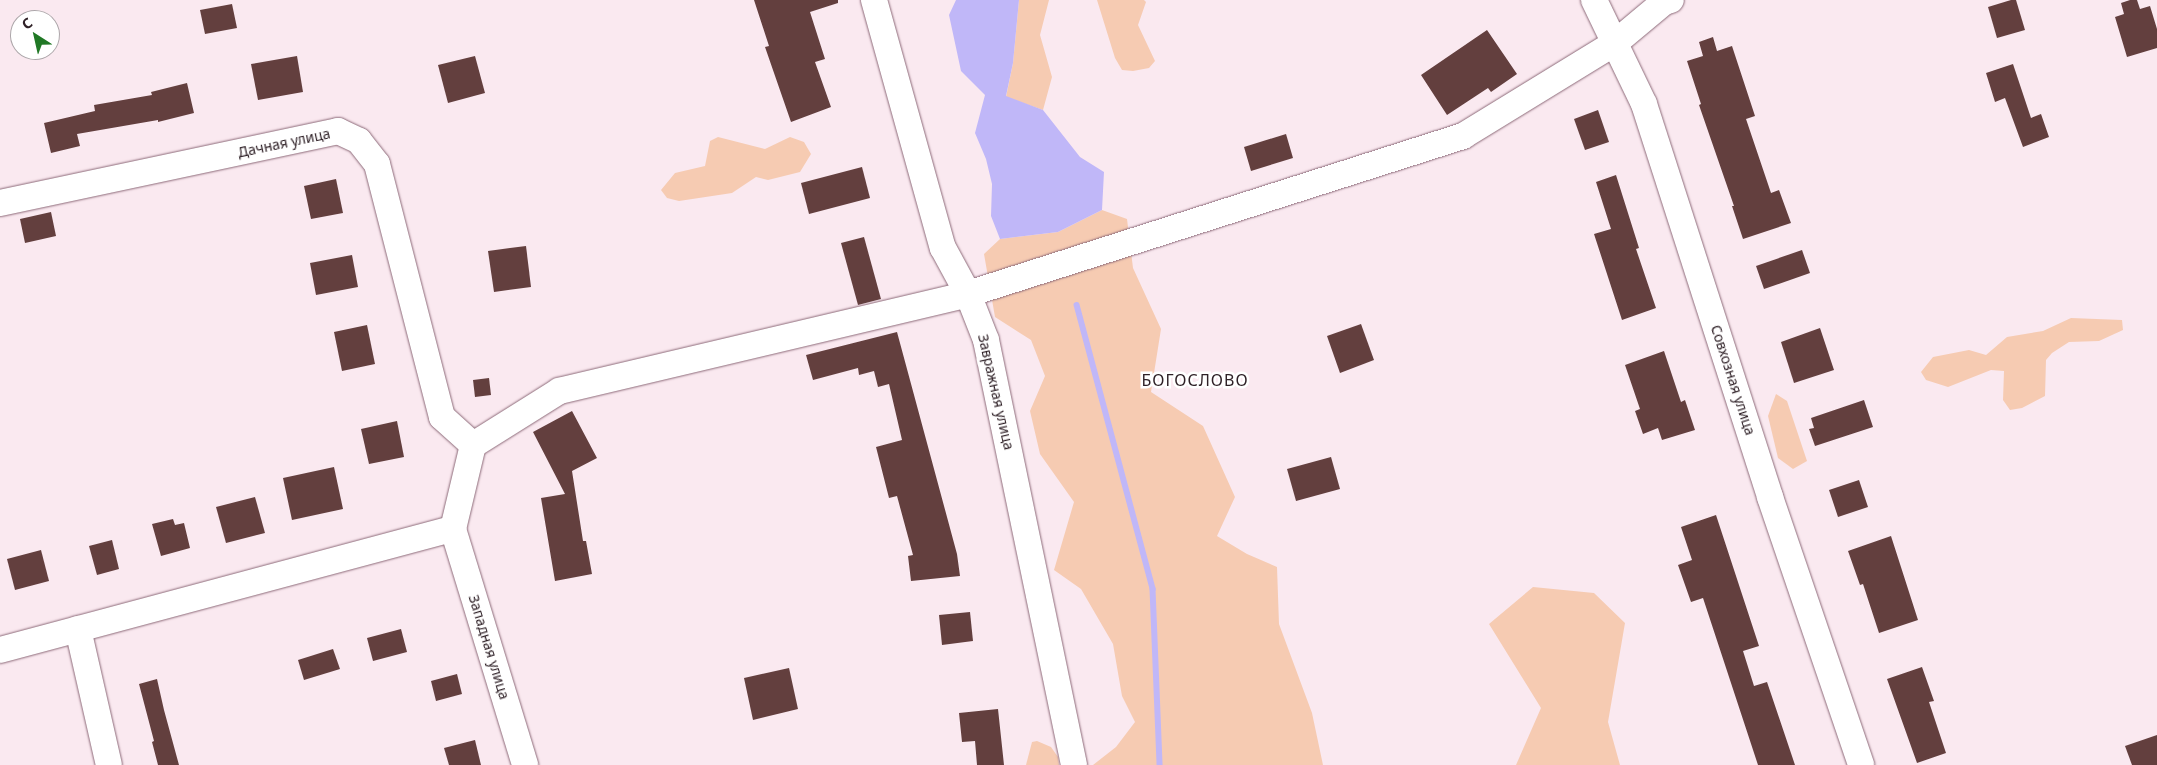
<!DOCTYPE html>
<html>
<head>
<meta charset="utf-8">
<style>
  body { margin:0 }
  #map { position:relative; width:2157px; height:765px; overflow:hidden; background:#fae9f0; font-family:"Noto Sans",sans-serif }
  div>[style] { position:absolute }
  [style*='--x'] { left:calc(var(--x)*1px); top:calc(var(--y)*1px); width:calc(var(--w)*1px); rotate:calc(var(--a)*1deg) }
  .green>* { inset:0; background:#f6cbb2 }
  .water>* { inset:0; background:#c0b7f8 }
  .stream>* { height:5.5px; margin:-2.75px; padding:0 2.75px; transform-origin:2.75px; border-radius:2.75px; background:#c0b7f8 }
  .building>* { inset:0; background:#633f3e }
  .roads { filter:drop-shadow(0 0 1px #8d6a79) drop-shadow(0 0 1px #8d6a79) }
  .minor>* { height:26px; margin:-13px; padding:0 13px; transform-origin:13px; border-radius:13px; background:#fff }
  span { translate:-50% -50%; white-space:nowrap; text-align:center; line-height:1.15; -webkit-text-stroke:5px #fff; paint-order:stroke }
  .street-label { font-size:14px; color:#2f2127 }
  .quarter-label { font-size:16px; color:#2f2127; letter-spacing:1px }
  .north { position:absolute; left:10px; top:10px; width:50px; height:50px; box-sizing:border-box; background:#fff; border:1px solid #aca6a9; border-radius:50%; rotate:325deg; font-size:14px; font-weight:700; line-height:20px; text-align:center; color:#2f2127 }
  .north::after { content:''; display:block; margin:auto; width:18px; height:22px; background:#207825; clip-path:polygon(50% 0,100% 100%,50% 72%,0 100%) }
</style>
</head>
<body>
<div id="map">
  <div class="green">
    <i style="clip-path:polygon(1019px 0,1049px 0,1040px 35px,1052px 77px,1043px 110px,1006px 97px,1013px 63px)"></i>
    <i style="clip-path:polygon(1097px 0,1144px 0,1146px 2px,1138px 25px,1155px 61px,1149px 68px,1133px 71px,1122px 70px,1115px 58px)"></i>
    <i style="clip-path:polygon(718px 137px,765px 149px,790px 137px,804px 142px,811px 154px,800px 172px,768px 180px,756px 177px,732px 193px,679px 201px,667px 198px,661px 190px,675px 173px,705px 166px,710px 141px)"></i>
    <i style="clip-path:polygon(1102px 210px,1127px 219px,1133px 268px,1161px 329px,1151px 392px,1203px 426px,1235px 497px,1217px 536px,1247px 554px,1277px 567px,1279px 624px,1312px 713px,1323px 765px,1093px 765px,1116px 747px,1135px 722px,1122px 696px,1113px 644px,1081px 589px,1054px 570px,1074px 502px,1040px 454px,1030px 411px,1045px 376px,1031px 340px,995px 317px,984px 254px,1000px 239px,1058px 232px)"></i>
    <i style="clip-path:polygon(2071px 318px,2122px 320px,2123px 330px,2099px 341px,2069px 342px,2052px 353px,2046px 360px,2045px 396px,2022px 408px,2010px 410px,2003px 400px,2004px 371px,1991px 370px,1948px 387px,1926px 380px,1921px 372px,1933px 357px,1969px 350px,1986px 355px,2007px 337px,2043px 331px)"></i>
    <i style="clip-path:polygon(1776px 394px,1787px 401px,1807px 461px,1793px 469px,1778px 458px,1768px 416px)"></i>
    <i style="clip-path:polygon(1533px 587px,1594px 593px,1625px 623px,1608px 722px,1620px 765px,1516px 765px,1541px 708px,1489px 624px)"></i>
    <i style="clip-path:polygon(1037px 741px,1051px 747px,1058px 757px,1059px 765px,1026px 765px,1032px 742px)"></i>
  </div>
  <div class="water">
    <i style="clip-path:polygon(956px 0,1019px 0,1013px 63px,1006px 96px,1043px 110px,1080px 157px,1104px 172px,1102px 210px,1058px 232px,1000px 239px,991px 216px,992px 184px,986px 159px,975px 133px,985px 95px,961px 71px,949px 15px)"></i>
  </div>
  <div class="stream">
    <i style="--x:1077;--y:305;--w:294;--a:75"></i>
    <i style="--x:1153;--y:589;--w:176;--a:87.7"></i>
  </div>
  <div class="building">
    <i style="clip-path:polygon(754px 0,838px 0,838px 3px,810px 12px,825px 59px,815px 62px,831px 107px,791px 122px,765px 47px,769px 46px)"></i>
    <i style="clip-path:polygon(2011px 0,2016px 0,2025px 30px,1997px 38px,1988px 7px)"></i>
    <i style="clip-path:polygon(2130px 0,2137px 0,2140px 9px,2150px 6px,2157px 29px,2157px 48px,2127px 57px,2115px 17px,2124px 14px,2121px 3px)"></i>
    <i style="clip-path:polygon(232px 4px,237px 28px,205px 34px,200px 10px)"></i>
    <i style="clip-path:polygon(1487px 30px,1517px 74px,1491px 92px,1488px 88px,1447px 115px,1421px 75px)"></i>
    <i style="clip-path:polygon(1713px 37px,1717px 51px,1732px 46px,1755px 116px,1746px 119px,1771px 193px,1779px 190px,1791px 223px,1743px 239px,1732px 206px,1734px 206px,1699px 105px,1701px 104px,1687px 61px,1703px 56px,1699px 42px)"></i>
    <i style="clip-path:polygon(297px 56px,303px 92px,258px 100px,251px 64px)"></i>
    <i style="clip-path:polygon(475px 56px,485px 93px,448px 103px,438px 65px)"></i>
    <i style="clip-path:polygon(2013px 64px,2031px 118px,2041px 114px,2049px 137px,2023px 147px,2005px 98px,1995px 102px,1986px 73px)"></i>
    <i style="clip-path:polygon(187px 83px,194px 113px,158px 122px,158px 120px,77px 134px,80px 146px,51px 153px,44px 123px,95px 111px,94px 105px,152px 95px,151px 92px)"></i>
    <i style="clip-path:polygon(1598px 110px,1609px 142px,1585px 150px,1574px 119px)"></i>
    <i style="clip-path:polygon(1286px 134px,1293px 158px,1251px 171px,1244px 147px)"></i>
    <i style="clip-path:polygon(862px 167px,870px 198px,809px 214px,801px 183px)"></i>
    <i style="clip-path:polygon(1616px 175px,1639px 248px,1636px 249px,1656px 308px,1622px 320px,1594px 234px,1611px 229px,1596px 182px)"></i>
    <i style="clip-path:polygon(336px 179px,343px 213px,311px 219px,304px 186px)"></i>
    <i style="clip-path:polygon(51px 212px,56px 236px,25px 243px,20px 219px)"></i>
    <i style="clip-path:polygon(864px 237px,881px 299px,858px 305px,841px 243px)"></i>
    <i style="clip-path:polygon(526px 246px,531px 287px,494px 292px,488px 251px)"></i>
    <i style="clip-path:polygon(1802px 250px,1810px 273px,1764px 289px,1756px 266px)"></i>
    <i style="clip-path:polygon(352px 255px,358px 287px,316px 295px,310px 263px)"></i>
    <i style="clip-path:polygon(1361px 324px,1374px 360px,1340px 373px,1327px 336px)"></i>
    <i style="clip-path:polygon(367px 325px,375px 364px,342px 371px,334px 332px)"></i>
    <i style="clip-path:polygon(1820px 328px,1834px 370px,1794px 383px,1781px 342px)"></i>
    <i style="clip-path:polygon(897px 332px,957px 554px,960px 576px,911px 581px,908px 556px,913px 555px,897px 496px,889px 498px,876px 447px,902px 440px,889px 384px,878px 387px,874px 371px,859px 375px,858px 368px,813px 380px,806px 355px)"></i>
    <i style="clip-path:polygon(1664px 351px,1681px 402px,1685px 400px,1695px 430px,1662px 440px,1658px 428px,1643px 434px,1635px 411px,1640px 409px,1625px 365px)"></i>
    <i style="clip-path:polygon(489px 378px,491px 395px,475px 397px,473px 380px)"></i>
    <i style="clip-path:polygon(1864px 400px,1873px 427px,1815px 446px,1809px 429px,1814px 428px,1811px 418px)"></i>
    <i style="clip-path:polygon(572px 411px,597px 458px,572px 471px,583px 541px,586px 541px,592px 574px,555px 581px,541px 498px,565px 494px,533px 432px)"></i>
    <i style="clip-path:polygon(397px 421px,404px 457px,369px 464px,361px 429px)"></i>
    <i style="clip-path:polygon(1331px 457px,1340px 489px,1296px 501px,1287px 469px)"></i>
    <i style="clip-path:polygon(334px 467px,343px 509px,292px 520px,283px 478px)"></i>
    <i style="clip-path:polygon(1859px 480px,1868px 507px,1838px 517px,1829px 490px)"></i>
    <i style="clip-path:polygon(255px 497px,265px 533px,226px 543px,216px 507px)"></i>
    <i style="clip-path:polygon(1716px 515px,1759px 646px,1743px 651px,1754px 686px,1767px 682px,1795px 765px,1758px 765px,1703px 598px,1691px 602px,1678px 565px,1692px 560px,1681px 527px)"></i>
    <i style="clip-path:polygon(173px 519px,175px 525px,184px 523px,190px 548px,161px 556px,152px 524px)"></i>
    <i style="clip-path:polygon(1891px 536px,1918px 620px,1879px 633px,1863px 584px,1860px 585px,1848px 551px)"></i>
    <i style="clip-path:polygon(112px 540px,119px 569px,97px 575px,89px 546px)"></i>
    <i style="clip-path:polygon(41px 550px,49px 581px,15px 590px,7px 559px)"></i>
    <i style="clip-path:polygon(970px 612px,973px 641px,942px 645px,939px 615px)"></i>
    <i style="clip-path:polygon(401px 629px,407px 652px,373px 661px,367px 638px)"></i>
    <i style="clip-path:polygon(333px 649px,340px 669px,304px 680px,298px 660px)"></i>
    <i style="clip-path:polygon(1922px 667px,1934px 701px,1929px 702px,1946px 753px,1917px 763px,1887px 679px)"></i>
    <i style="clip-path:polygon(789px 668px,798px 709px,753px 720px,744px 678px)"></i>
    <i style="clip-path:polygon(457px 674px,462px 694px,436px 701px,431px 681px)"></i>
    <i style="clip-path:polygon(157px 679px,164px 710px,179px 765px,158px 765px,152px 742px,154px 741px,139px 684px)"></i>
    <i style="clip-path:polygon(998px 709px,1004px 765px,977px 765px,975px 741px,962px 742px,959px 713px)"></i>
    <i style="clip-path:polygon(2157px 735px,2157px 765px,2132px 765px,2125px 746px)"></i>
    <i style="clip-path:polygon(475px 740px,481px 765px,449px 765px,444px 748px)"></i>
  </div>
  <div class="roads">
    <div class="minor">
      <i style="--x:874;--y:0;--w:257;--a:74.5"></i>
      <i style="--x:943;--y:248;--w:52;--a:61.5"></i>
      <i style="--x:968;--y:294;--w:49;--a:68.6"></i>
      <i style="--x:986;--y:340;--w:434;--a:78.3"></i>
      <i style="--x:1594;--y:0;--w:115;--a:64.3"></i>
      <i style="--x:1644;--y:104;--w:413;--a:72.2"></i>
      <i style="--x:1770;--y:497;--w:283;--a:71.2"></i>
      <i style="--x:0;--y:203;--w:346;--a:-12"></i>
      <i style="--x:338;--y:131;--w:23;--a:25"></i>
      <i style="--x:359;--y:141;--w:29;--a:52"></i>
      <i style="--x:377;--y:164;--w:261;--a:75.6"></i>
      <i style="--x:442;--y:417;--w:42;--a:42.1"></i>
      <i style="--x:453;--y:529;--w:86;--a:-76.6"></i>
      <i style="--x:473;--y:445;--w:102;--a:-32.1"></i>
      <i style="--x:559;--y:391;--w:420;--a:-13.3"></i>
      <i style="--x:968;--y:294;--w:520;--a:-17.7"></i>
      <i style="--x:1463;--y:136;--w:178;--a:-31.5"></i>
      <i style="--x:1615;--y:43;--w:64;--a:-39.9"></i>
      <i style="--x:1664;--y:2;--w:7;--a:-16"></i>
      <i style="--x:453;--y:529;--w:247;--a:73"></i>
      <i style="--x:78;--y:629;--w:139;--a:77.2"></i>
      <i style="--x:0;--y:650;--w:469;--a:-15"></i>
    </div>
  </div>
  <div class="street-label">
    <span style="left:284px;top:143px;rotate:-12deg">Дачная улица</span>
    <span style="left:1733px;top:380px;rotate:72deg">Совхозная улица</span>
    <span style="left:996px;top:392px;rotate:77deg">Завражная улица</span>
    <span style="left:489px;top:647px;rotate:73deg">Западная улица</span>
  </div>
  <div class="quarter-label">
    <span style="left:1195px;top:380px">БОГОСЛОВО</span>
  </div>
  <div class="north">С</div>
</div>
</body>
</html>
